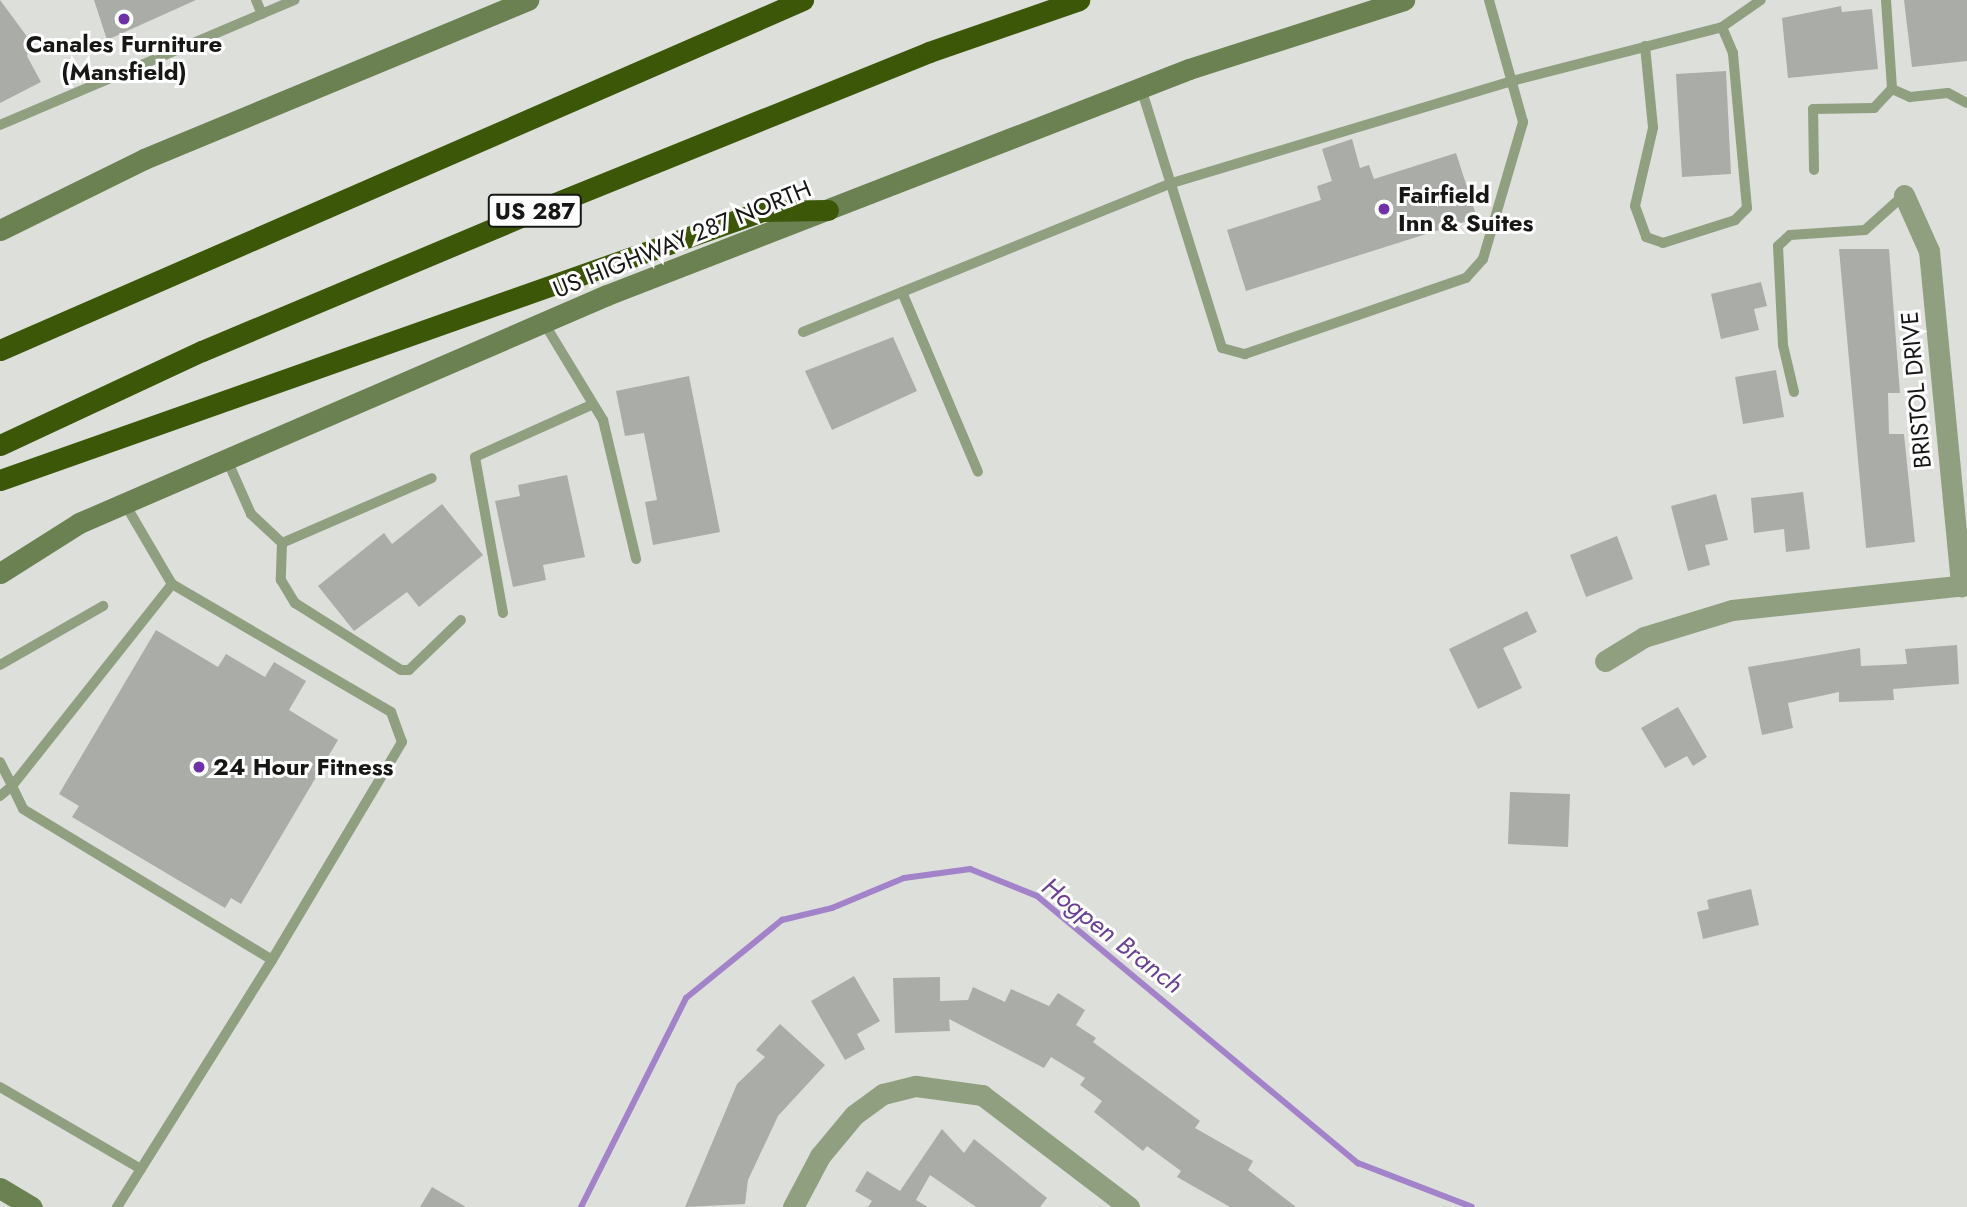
<!DOCTYPE html>
<html>
<head>
<meta charset="utf-8">
<style>
  body { margin:0 }
  #map { position:relative; width:1967px; height:1207px; overflow:hidden; background:#dddfdb; font-family:Jost,sans-serif }
  div>[style] { position:absolute }
  [style*='--x'] { left:calc(var(--x)*1px); top:calc(var(--y)*1px); width:calc(var(--w)*1px); rotate:calc(var(--a)*1deg) }
  .stream>* { height:6px; margin:-3px; padding:0 3px; transform-origin:3px; border-radius:3px; background:#a282c8 }
  .building>* { inset:0; background:#aaaca8 }
  .lane>* { height:10px; margin:-5px; padding:0 5px; transform-origin:5px; border-radius:5px; background:#909f80 }
  .street>* { height:21px; margin:-10.5px; padding:0 10.5px; transform-origin:10.5px; border-radius:10.5px; background:#909f80 }
  .secondary>* { height:21px; margin:-10.5px; padding:0 10.5px; transform-origin:10.5px; border-radius:10.5px; background:#6b8152 }
  .highway>* { height:21px; margin:-10.5px; padding:0 10.5px; transform-origin:10.5px; border-radius:10.5px; background:#3b5707 }
  .dots>* { width:19px; height:19px; translate:-50% -50%; box-sizing:border-box; border:4px solid #fff; border-radius:50% }
  span { translate:-50% -50%; white-space:nowrap; text-align:center; line-height:1.15; -webkit-text-stroke:6px #fff; paint-order:stroke }
  .shield-label span { padding:2px 5px; background:#fff; border:2px solid; border-radius:5px; -webkit-text-stroke-width:0 }
  .shield-label { font-size:23px; color:#171716; font-weight:700 }
  .poi-label { font-size:24px; color:#171716; font-weight:700 }
  .left { translate:0 -50%; text-align:left }
  .street-label { font-size:24px; color:#171716 }
  .water-label { font-size:26px; color:#693f93; font-style:italic }
</style>
</head>
<body>
<div id="map">
  <div class="stream">
    <i style="--x:581;--y:1207;--w:234;--a:-63.3"></i>
    <i style="--x:686;--y:998;--w:124;--a:-39.1"></i>
    <i style="--x:782;--y:920;--w:51;--a:-13.5"></i>
    <i style="--x:832;--y:908;--w:78;--a:-22.6"></i>
    <i style="--x:904;--y:878;--w:67;--a:-7.8"></i>
    <i style="--x:970;--y:869;--w:72;--a:21.9"></i>
    <i style="--x:1037;--y:896;--w:418;--a:39.8"></i>
    <i style="--x:1358;--y:1163;--w:122;--a:21.1"></i>
  </div>
  <div class="building">
    <i style="clip-path:polygon(0 0,31px 42px,27px 56px,41px 82px,0 103px)"></i>
    <i style="clip-path:polygon(94px 0,196px 0,107px 40px)"></i>
    <i style="clip-path:polygon(1904px 0,1967px 0,1967px 61px,1912px 67px)"></i>
    <i style="clip-path:polygon(1841px 6px,1842px 12px,1872px 9px,1878px 69px,1788px 78px,1782px 18px)"></i>
    <i style="clip-path:polygon(1726px 71px,1731px 174px,1682px 177px,1676px 74px)"></i>
    <i style="clip-path:polygon(1352px 139px,1360px 168px,1369px 165px,1374px 179px,1456px 153px,1477px 218px,1246px 291px,1227px 230px,1321px 200px,1317px 186px,1332px 181px,1322px 149px)"></i>
    <i style="clip-path:polygon(1839px 249px,1889px 249px,1900px 393px,1888px 393px,1889px 434px,1904px 434px,1915px 542px,1866px 548px)"></i>
    <i style="clip-path:polygon(1761px 282px,1767px 306px,1754px 309px,1759px 330px,1721px 339px,1711px 294px)"></i>
    <i style="clip-path:polygon(893px 337px,917px 391px,832px 430px,805px 371px)"></i>
    <i style="clip-path:polygon(1776px 370px,1784px 417px,1743px 424px,1735px 377px)"></i>
    <i style="clip-path:polygon(689px 376px,720px 532px,653px 545px,645px 502px,657px 500px,644px 433px,625px 436px,616px 391px)"></i>
    <i style="clip-path:polygon(567px 475px,585px 557px,543px 565px,546px 580px,513px 587px,495px 501px,520px 496px,518px 485px)"></i>
    <i style="clip-path:polygon(1803px 492px,1810px 549px,1786px 552px,1784px 529px,1754px 533px,1751px 498px)"></i>
    <i style="clip-path:polygon(1716px 494px,1728px 540px,1705px 545px,1710px 565px,1688px 571px,1671px 506px)"></i>
    <i style="clip-path:polygon(442px 504px,483px 555px,419px 607px,407px 592px,354px 631px,318px 586px,384px 533px,392px 544px)"></i>
    <i style="clip-path:polygon(1617px 536px,1633px 579px,1586px 597px,1570px 555px)"></i>
    <i style="clip-path:polygon(1527px 611px,1537px 632px,1503px 648px,1522px 688px,1478px 709px,1449px 649px)"></i>
    <i style="clip-path:polygon(156px 630px,218px 667px,226px 654px,265px 677px,274px 662px,306px 681px,289px 710px,338px 740px,241px 904px,231px 898px,225px 908px,72px 817px,79px 806px,59px 794px)"></i>
    <i style="clip-path:polygon(1957px 645px,1959px 684px,1893px 689px,1894px 700px,1839px 702px,1839px 692px,1788px 703px,1793px 728px,1762px 735px,1748px 667px,1860px 648px,1861px 666px,1907px 664px,1905px 649px)"></i>
    <i style="clip-path:polygon(1678px 707px,1707px 757px,1693px 766px,1687px 756px,1665px 768px,1641px 728px)"></i>
    <i style="clip-path:polygon(1510px 792px,1570px 794px,1568px 847px,1508px 844px)"></i>
    <i style="clip-path:polygon(1751px 889px,1759px 925px,1703px 939px,1697px 912px,1709px 909px,1707px 900px)"></i>
    <i style="clip-path:polygon(854px 976px,880px 1021px,857px 1034px,865px 1049px,845px 1060px,811px 1001px)"></i>
    <i style="clip-path:polygon(940px 977px,940px 1001px,968px 1000px,973px 987px,1005px 1002px,1011px 989px,1049px 1006px,1058px 993px,1085px 1010px,1076px 1025px,1096px 1038px,1093px 1042px,1200px 1121px,1195px 1128px,1253px 1161px,1248px 1170px,1296px 1207px,1230px 1207px,1177px 1177px,1181px 1171px,1147px 1146px,1143px 1151px,1094px 1112px,1102px 1101px,1080px 1085px,1085px 1078px,1051px 1057px,1044px 1068px,949px 1019px,950px 1031px,895px 1033px,893px 978px)"></i>
    <i style="clip-path:polygon(780px 1024px,825px 1065px,778px 1116px,748px 1180px,745px 1204px,685px 1207px,737px 1084px,765px 1057px,756px 1050px)"></i>
    <i style="clip-path:polygon(942px 1129px,964px 1153px,974px 1139px,1047px 1198px,1040px 1207px,976px 1207px,930px 1175px,916px 1200px,928px 1207px,868px 1207px,872px 1201px,855px 1191px,867px 1171px,900px 1191px)"></i>
    <i style="clip-path:polygon(432px 1187px,466px 1207px,420px 1207px)"></i>
  </div>
  <div class="lane">
    <i style="--x:256;--y:0;--w:15;--a:67"></i>
    <i style="--x:1886;--y:0;--w:89;--a:86.1"></i>
    <i style="--x:1892;--y:89;--w:20;--a:24"></i>
    <i style="--x:1910;--y:97;--w:38;--a:-6"></i>
    <i style="--x:1948;--y:93;--w:21;--a:28"></i>
    <i style="--x:1645;--y:46;--w:82;--a:84.4"></i>
    <i style="--x:1653;--y:128;--w:80;--a:103"></i>
    <i style="--x:1635;--y:206;--w:33;--a:70"></i>
    <i style="--x:1646;--y:237;--w:18;--a:19"></i>
    <i style="--x:1663;--y:243;--w:76;--a:-17.7"></i>
    <i style="--x:1735;--y:220;--w:17;--a:-45"></i>
    <i style="--x:1747;--y:208;--w:156;--a:-95.2"></i>
    <i style="--x:1733;--y:53;--w:28;--a:-113"></i>
    <i style="--x:1141;--y:88;--w:272;--a:72.7"></i>
    <i style="--x:1222;--y:348;--w:24;--a:15"></i>
    <i style="--x:1245;--y:354;--w:234;--a:-19"></i>
    <i style="--x:1466;--y:278;--w:25;--a:-48"></i>
    <i style="--x:1483;--y:259;--w:143;--a:-73.7"></i>
    <i style="--x:1523;--y:122;--w:127;--a:-105.6"></i>
    <i style="--x:0;--y:125;--w:320;--a:-23"></i>
    <i style="--x:1814;--y:170;--w:61;--a:-90.9"></i>
    <i style="--x:1813;--y:109;--w:61;--a:-0.9"></i>
    <i style="--x:1874;--y:108;--w:26;--a:-47"></i>
    <i style="--x:902;--y:292;--w:195;--a:67.1"></i>
    <i style="--x:544;--y:323;--w:114;--a:58.7"></i>
    <i style="--x:603;--y:420;--w:143;--a:76.6"></i>
    <i style="--x:803;--y:332;--w:398;--a:-22"></i>
    <i style="--x:1172;--y:183;--w:355;--a:-16.7"></i>
    <i style="--x:1512;--y:81;--w:217;--a:-14.4"></i>
    <i style="--x:1722;--y:27;--w:47;--a:-34.7"></i>
    <i style="--x:1794;--y:392;--w:48;--a:-103.2"></i>
    <i style="--x:1783;--y:345;--w:99;--a:-92.9"></i>
    <i style="--x:1778;--y:246;--w:16;--a:-43"></i>
    <i style="--x:1790;--y:235;--w:75;--a:-3.8"></i>
    <i style="--x:1865;--y:230;--w:52;--a:-41.9"></i>
    <i style="--x:228;--y:462;--w:57;--a:66.1"></i>
    <i style="--x:251;--y:514;--w:42;--a:43.1"></i>
    <i style="--x:282;--y:543;--w:163;--a:-23.4"></i>
    <i style="--x:125;--y:504;--w:93;--a:59.6"></i>
    <i style="--x:282;--y:543;--w:37;--a:92"></i>
    <i style="--x:281;--y:580;--w:27;--a:59"></i>
    <i style="--x:295;--y:603;--w:125;--a:32.3"></i>
    <i style="--x:401;--y:670;--w:8;--a:0"></i>
    <i style="--x:409;--y:670;--w:72;--a:-43.9"></i>
    <i style="--x:503;--y:613;--w:158;--a:-100.2"></i>
    <i style="--x:475;--y:457;--w:127;--a:-24.1"></i>
    <i style="--x:0;--y:665;--w:119;--a:-29.8"></i>
    <i style="--x:0;--y:762;--w:27;--a:63"></i>
    <i style="--x:12;--y:786;--w:258;--a:-51.6"></i>
    <i style="--x:172;--y:584;--w:254;--a:30.3"></i>
    <i style="--x:391;--y:712;--w:32;--a:70"></i>
    <i style="--x:402;--y:742;--w:254;--a:120.8"></i>
    <i style="--x:0;--y:796;--w:16;--a:-40"></i>
    <i style="--x:12;--y:786;--w:25;--a:64"></i>
    <i style="--x:23;--y:809;--w:291;--a:31.2"></i>
    <i style="--x:272;--y:960;--w:292;--a:122.1"></i>
    <i style="--x:0;--y:1087;--w:163;--a:30.2"></i>
  </div>
  <div class="street">
    <i style="--x:1904;--y:195;--w:61;--a:65.9"></i>
    <i style="--x:1929;--y:251;--w:337;--a:84.5"></i>
    <i style="--x:1605;--y:661;--w:46;--a:-31.6"></i>
    <i style="--x:1644;--y:637;--w:92;--a:-17.1"></i>
    <i style="--x:1732;--y:610;--w:236;--a:-6.1"></i>
    <i style="--x:793;--y:1207;--w:58;--a:-62.1"></i>
    <i style="--x:820;--y:1156;--w:53;--a:-50.3"></i>
    <i style="--x:854;--y:1115;--w:36;--a:-36"></i>
    <i style="--x:883;--y:1094;--w:34;--a:-14"></i>
    <i style="--x:916;--y:1086;--w:67;--a:7.8"></i>
    <i style="--x:982;--y:1095;--w:185;--a:37.3"></i>
  </div>
  <div class="secondary">
    <i style="--x:0;--y:230;--w:161;--a:-26.2"></i>
    <i style="--x:144;--y:159;--w:416;--a:-22.5"></i>
    <i style="--x:0;--y:573;--w:93;--a:-32.3"></i>
    <i style="--x:79;--y:523;--w:575;--a:-23.36"></i>
    <i style="--x:607;--y:295;--w:624;--a:-21.22"></i>
    <i style="--x:1189;--y:69;--w:226;--a:-17.8"></i>
    <i style="--x:0;--y:1188;--w:37;--a:31"></i>
  </div>
  <div class="highway">
    <i style="--x:0;--y:350;--w:876;--a:-23.55"></i>
    <i style="--x:0;--y:445;--w:223;--a:-25"></i>
    <i style="--x:202;--y:351;--w:364;--a:-22.8"></i>
    <i style="--x:538;--y:210;--w:422;--a:-22"></i>
    <i style="--x:929;--y:52;--w:159;--a:-19.1"></i>
    <i style="--x:0;--y:480;--w:808;--a:-19.44"></i>
    <i style="--x:762;--y:211;--w:66;--a:-0.9"></i>
  </div>
  <div class="dots">
    <i style="left:124px;top:19px;background:#6f31a6"></i>
    <i style="left:1384px;top:209px;background:#6f31a6"></i>
    <i style="left:199px;top:767px;background:#6f31a6"></i>
  </div>
  <div class="shield-label">
    <span style="left:535px;top:211px">US 287</span>
  </div>
  <div class="poi-label">
    <span style="left:124px;top:58px">Canales Furniture<br>(Mansfield)</span>
    <span class="left" style="left:1398px;top:209px">Fairfield<br>Inn &amp; Suites</span>
    <span class="left" style="left:213px;top:767px">24 Hour Fitness</span>
  </div>
  <div class="street-label">
    <span style="left:682px;top:239px;rotate:-22deg">US HIGHWAY 287 NORTH</span>
    <span style="left:1916px;top:390px;rotate:-95deg">BRISTOL DRIVE</span>
  </div>
  <div class="water-label">
    <span style="left:1112px;top:936px;rotate:38deg">Hogpen Branch</span>
  </div>
</div>
</body>
</html>
